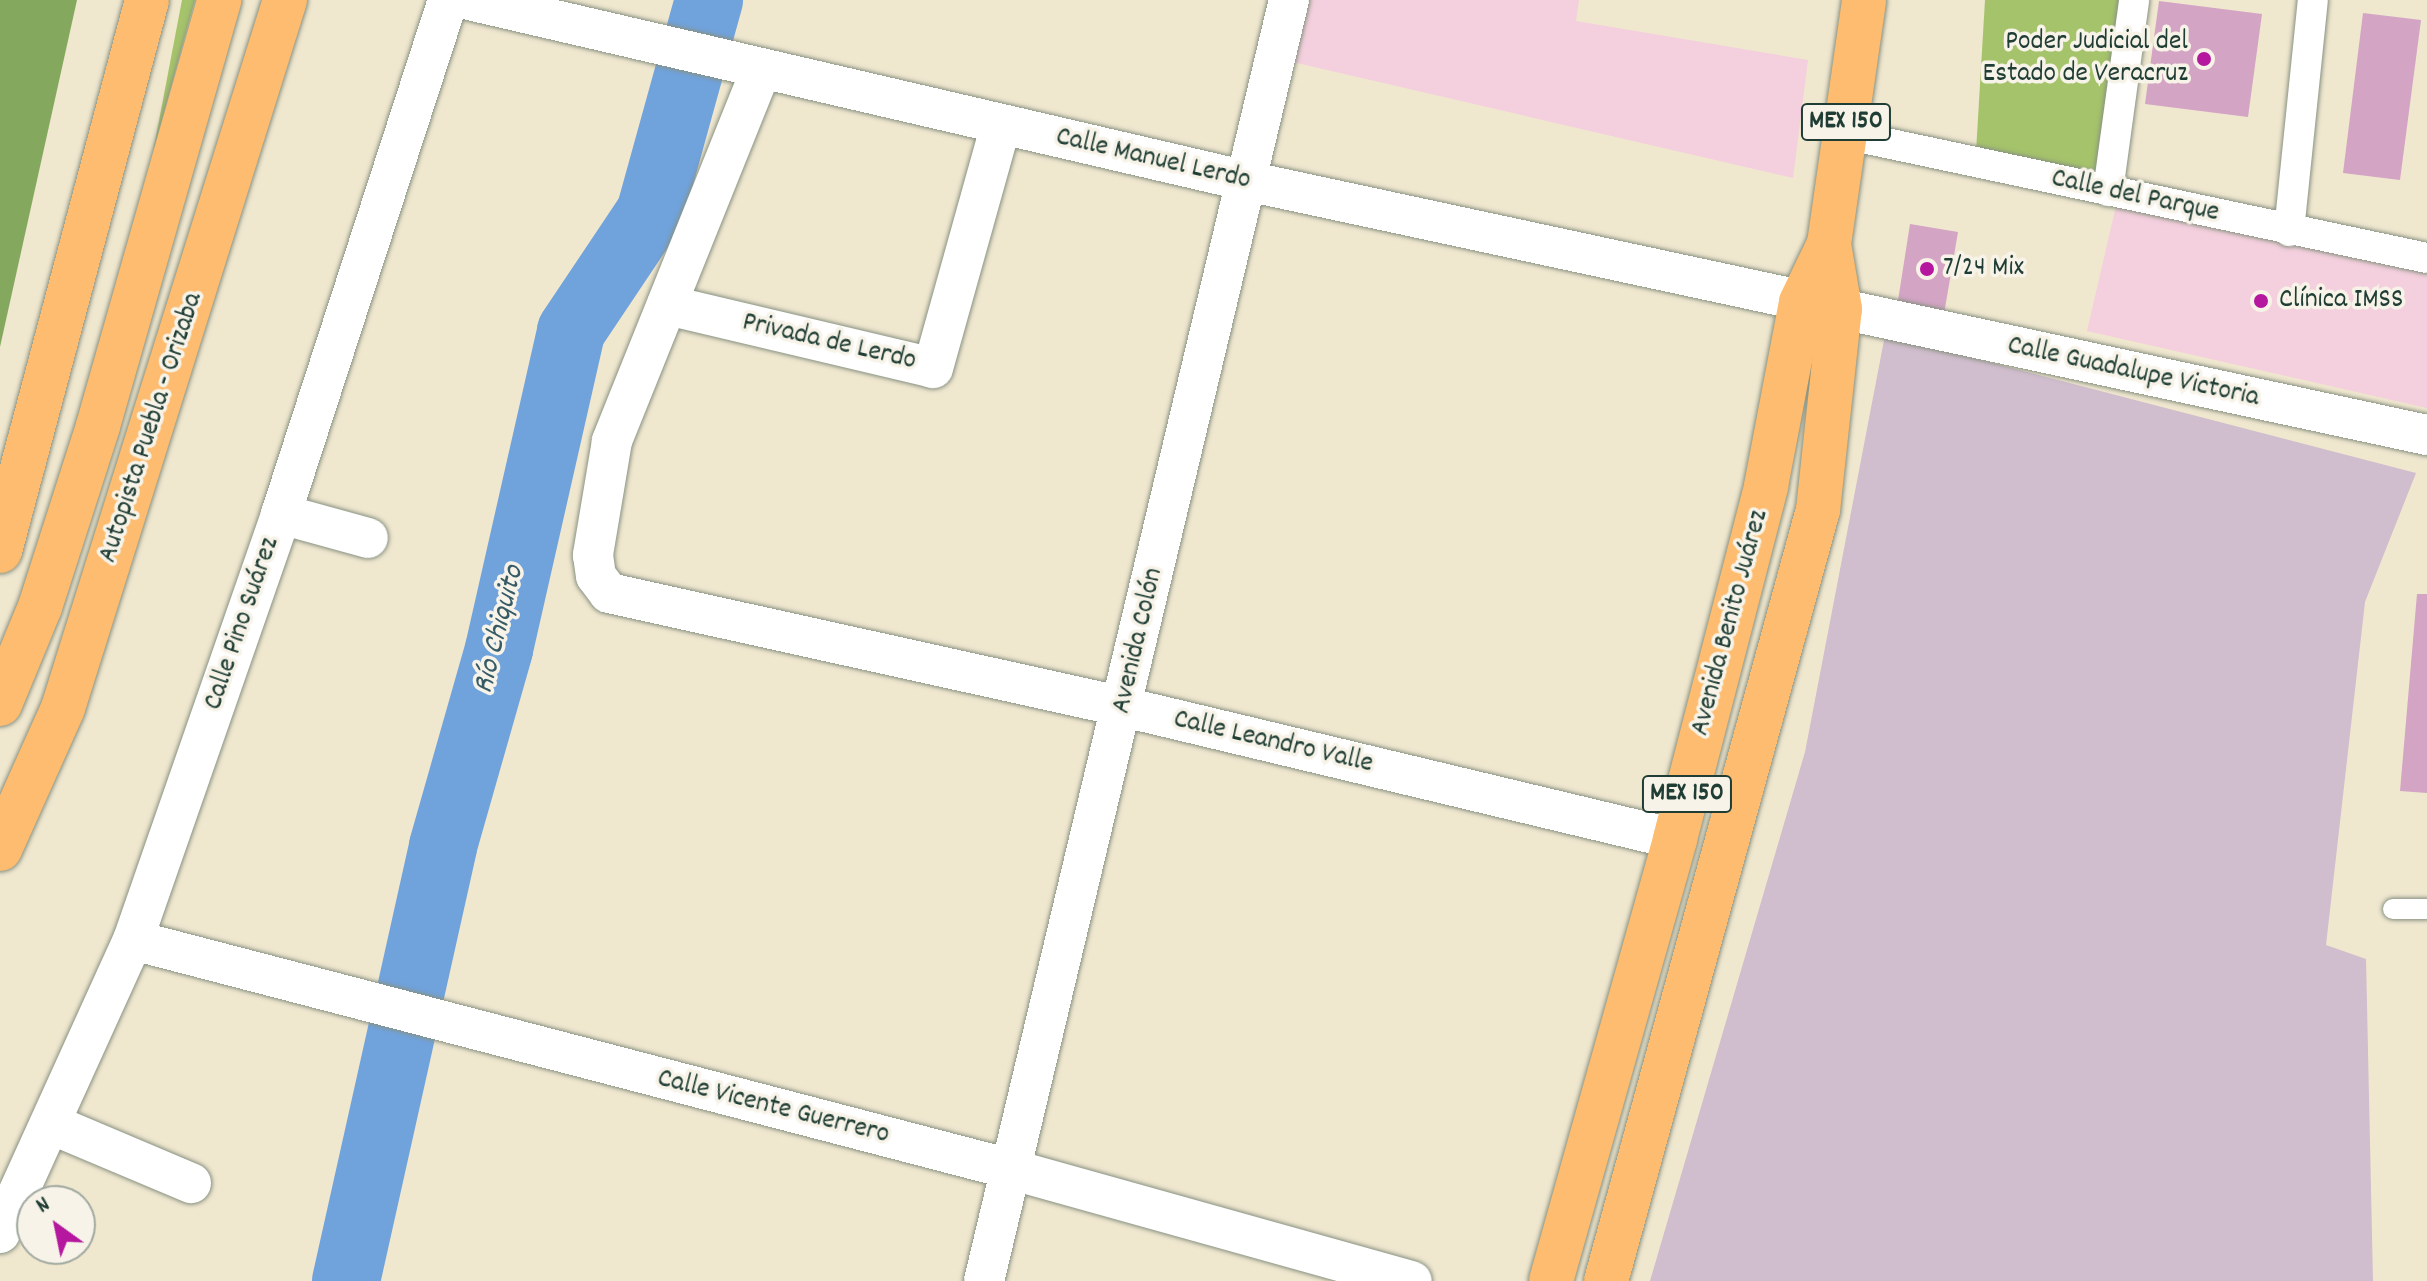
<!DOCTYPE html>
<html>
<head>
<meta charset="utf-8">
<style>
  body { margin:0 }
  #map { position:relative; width:2427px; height:1281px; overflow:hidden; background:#f0e7cf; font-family:Dekko,sans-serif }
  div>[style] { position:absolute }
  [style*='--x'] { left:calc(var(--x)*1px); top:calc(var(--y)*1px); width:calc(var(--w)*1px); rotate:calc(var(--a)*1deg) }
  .built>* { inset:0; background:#f4cfdd }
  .industrial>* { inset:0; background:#d0bdcd }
  .green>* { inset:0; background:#a5c36a }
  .forest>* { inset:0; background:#84a95e }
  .river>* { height:68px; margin:-34px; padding:0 34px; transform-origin:34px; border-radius:34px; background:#70a2dc }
  .building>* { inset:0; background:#d3a4c4 }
  .roads { filter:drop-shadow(0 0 2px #889282) drop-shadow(0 0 2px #889282) }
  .service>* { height:20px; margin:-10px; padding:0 10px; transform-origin:10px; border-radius:10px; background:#fff }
  .pedestrian>* { height:30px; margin:-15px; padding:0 15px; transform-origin:15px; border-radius:15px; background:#fff }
  .minor>* { height:40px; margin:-20px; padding:0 20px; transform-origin:20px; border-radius:20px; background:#fff }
  .primary>* { height:44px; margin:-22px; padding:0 22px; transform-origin:22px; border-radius:22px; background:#fdbc6f }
  .motorway>* { height:44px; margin:-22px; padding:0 22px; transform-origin:22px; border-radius:22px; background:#fdbc6f }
  .dots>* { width:22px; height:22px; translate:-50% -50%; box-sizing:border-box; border:4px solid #f7f3e8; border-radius:50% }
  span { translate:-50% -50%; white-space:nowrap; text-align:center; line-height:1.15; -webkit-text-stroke:7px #f7f3e8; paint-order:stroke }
  .shield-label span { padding:2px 6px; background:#f7f3e8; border:2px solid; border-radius:6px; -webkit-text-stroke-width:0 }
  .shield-label { font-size:26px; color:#1f3d34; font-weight:700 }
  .poi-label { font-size:28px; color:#1f3d34 }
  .right { translate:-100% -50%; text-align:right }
  .left { translate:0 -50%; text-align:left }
  .street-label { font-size:28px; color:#1f3d34 }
  .water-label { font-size:30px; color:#375b66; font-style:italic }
  .north { position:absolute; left:16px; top:1185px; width:80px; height:80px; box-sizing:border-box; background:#f7f3e8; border:2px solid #a1aaa0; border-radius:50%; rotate:327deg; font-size:22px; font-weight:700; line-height:32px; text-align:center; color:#1f3d34 }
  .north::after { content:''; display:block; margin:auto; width:28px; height:36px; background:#b5179e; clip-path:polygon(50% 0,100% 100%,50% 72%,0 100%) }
</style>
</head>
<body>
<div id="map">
  <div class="built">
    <i style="clip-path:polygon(1300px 0,1579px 0,1576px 21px,1808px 60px,1793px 178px,1284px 60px)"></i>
    <i style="clip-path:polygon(2116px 206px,2427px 270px,2427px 408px,2087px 331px)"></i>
  </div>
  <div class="industrial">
    <i style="clip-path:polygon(1885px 335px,2416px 473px,2365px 602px,2326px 945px,2366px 959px,2373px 1281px,1650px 1281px,1805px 752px)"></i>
  </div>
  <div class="green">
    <i style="clip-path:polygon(182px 0,195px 0,153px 152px)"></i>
    <i style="clip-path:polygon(1985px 0,2120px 0,2099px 176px,1976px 152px)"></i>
  </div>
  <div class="forest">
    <i style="clip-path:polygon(0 0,77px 0,0 347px)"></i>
  </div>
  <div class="river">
    <i style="--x:346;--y:1281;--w:446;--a:-77.4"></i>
    <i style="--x:443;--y:846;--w:205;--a:-74.1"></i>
    <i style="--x:499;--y:649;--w:326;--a:-77.2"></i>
    <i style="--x:571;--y:331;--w:142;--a:-56.2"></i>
    <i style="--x:650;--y:213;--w:221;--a:-74.5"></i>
  </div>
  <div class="building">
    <i style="clip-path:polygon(2159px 1px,2262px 14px,2248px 117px,2145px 104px)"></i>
    <i style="clip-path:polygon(2363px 13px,2421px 20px,2400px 180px,2343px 173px)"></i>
    <i style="clip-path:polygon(1910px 224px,1958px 232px,1944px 314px,1897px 307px)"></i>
    <i style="clip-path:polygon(2417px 594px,2427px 594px,2427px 793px,2400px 791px)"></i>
  </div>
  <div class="roads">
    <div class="service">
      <i style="--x:2393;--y:909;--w:34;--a:0"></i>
    </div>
    <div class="pedestrian">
      <i style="--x:1844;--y:134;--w:596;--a:12.01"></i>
      <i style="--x:2108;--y:191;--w:193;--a:-82.2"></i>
      <i style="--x:2289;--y:231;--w:232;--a:-84.1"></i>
    </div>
    <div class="minor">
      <i style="--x:469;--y:0;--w:799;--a:13.1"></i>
      <i style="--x:1247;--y:181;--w:1207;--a:12.15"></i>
      <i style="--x:761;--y:70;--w:400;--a:111.9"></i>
      <i style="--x:612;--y:441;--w:116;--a:99.5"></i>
      <i style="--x:593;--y:555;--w:21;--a:82"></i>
      <i style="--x:596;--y:576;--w:21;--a:53"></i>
      <i style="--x:609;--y:593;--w:527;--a:12.48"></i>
      <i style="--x:1124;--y:707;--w:567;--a:13.47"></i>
      <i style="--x:667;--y:305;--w:273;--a:13.3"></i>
      <i style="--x:933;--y:368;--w:252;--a:-74.4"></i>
      <i style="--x:281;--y:514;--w:90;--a:15.4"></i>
      <i style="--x:133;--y:940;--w:906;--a:14.63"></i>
      <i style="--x:1010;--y:1169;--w:417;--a:15.6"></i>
      <i style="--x:51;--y:1124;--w:152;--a:22.9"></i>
      <i style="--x:0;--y:1233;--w:322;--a:-65.6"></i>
      <i style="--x:133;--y:940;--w:451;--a:-70.8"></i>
      <i style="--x:281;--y:514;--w:540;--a:-72"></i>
      <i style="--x:984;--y:1281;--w:1317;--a:-76.61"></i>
    </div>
    <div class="primary">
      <i style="--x:1551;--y:1281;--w:459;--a:-74.3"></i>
      <i style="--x:1675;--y:839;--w:365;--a:-75.5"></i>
      <i style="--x:1766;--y:486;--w:187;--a:-79.2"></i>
      <i style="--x:1801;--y:302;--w:64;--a:-64.2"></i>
      <i style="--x:1606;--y:1281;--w:800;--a:-74.63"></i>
      <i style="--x:1818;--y:510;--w:202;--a:-83.8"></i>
      <i style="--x:1840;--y:309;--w:66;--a:-99.6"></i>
      <i style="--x:1829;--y:244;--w:246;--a:-81.8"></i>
    </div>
    <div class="motorway">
      <i style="--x:0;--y:551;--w:570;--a:-75.06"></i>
      <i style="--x:0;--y:704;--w:105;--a:-67.6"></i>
      <i style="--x:40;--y:607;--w:190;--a:-72.2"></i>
      <i style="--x:98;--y:426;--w:443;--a:-74.1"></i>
      <i style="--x:0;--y:849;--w:154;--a:-65.9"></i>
      <i style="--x:63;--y:708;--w:742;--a:-72.59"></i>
    </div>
  </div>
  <div class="dots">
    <i style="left:2204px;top:59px;background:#b5179e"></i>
    <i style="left:1927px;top:269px;background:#b5179e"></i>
    <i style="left:2261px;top:301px;background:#b5179e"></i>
  </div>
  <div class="shield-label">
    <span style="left:1846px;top:122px">MEX 150</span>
    <span style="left:1687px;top:794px">MEX 150</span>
  </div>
  <div class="poi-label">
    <span class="right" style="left:2188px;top:59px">Poder Judicial del<br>Estado de Veracruz</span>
    <span class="left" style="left:1943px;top:269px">7/24 Mix</span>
    <span class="left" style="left:2279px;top:301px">Clínica IMSS</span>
  </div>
  <div class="street-label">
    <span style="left:1153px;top:160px;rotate:13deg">Calle Manuel Lerdo</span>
    <span style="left:2135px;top:197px;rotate:12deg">Calle del Parque</span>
    <span style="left:829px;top:343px;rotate:13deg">Privada de Lerdo</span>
    <span style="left:2133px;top:373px;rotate:12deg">Calle Guadalupe Victoria</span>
    <span style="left:152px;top:428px;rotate:-72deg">Autopista Puebla - Orizaba</span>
    <span style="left:1731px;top:623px;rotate:-75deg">Avenida Benito Juárez</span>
    <span style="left:243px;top:624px;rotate:-71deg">Calle Pino Suárez</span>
    <span style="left:1139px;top:641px;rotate:-77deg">Avenida Colón</span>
    <span style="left:1273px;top:743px;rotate:13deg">Calle Leandro Valle</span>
    <span style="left:773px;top:1108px;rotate:14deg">Calle Vicente Guerrero</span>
  </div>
  <div class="water-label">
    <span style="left:501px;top:630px;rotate:-76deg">Río Chiquito</span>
  </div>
  <div class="north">N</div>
</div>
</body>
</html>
